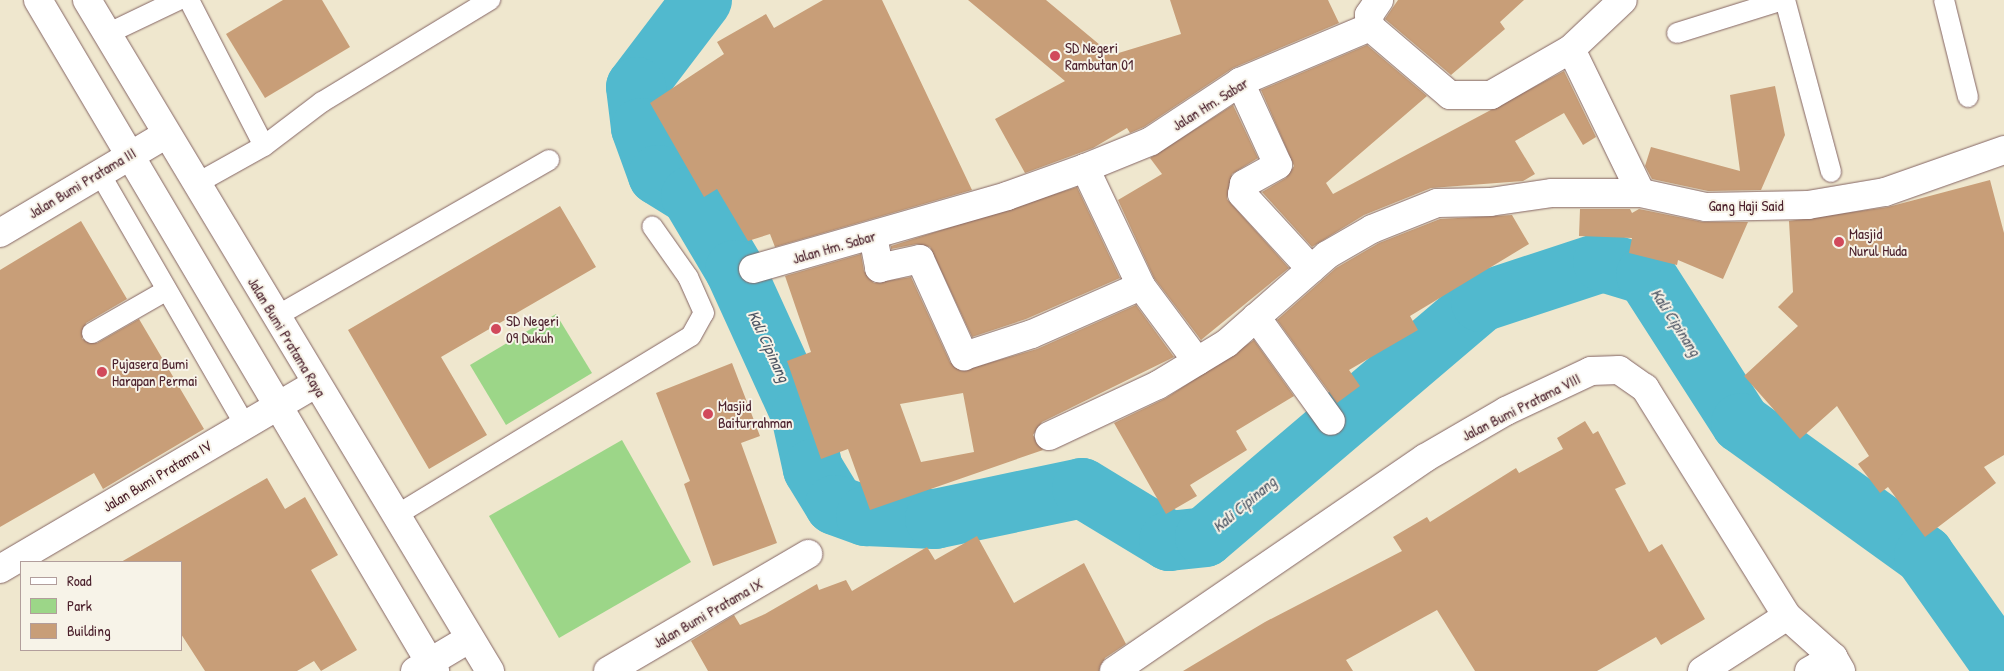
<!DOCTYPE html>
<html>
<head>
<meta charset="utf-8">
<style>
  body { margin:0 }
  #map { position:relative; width:2004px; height:671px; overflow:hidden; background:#efe7ce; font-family:"Patrick Hand",sans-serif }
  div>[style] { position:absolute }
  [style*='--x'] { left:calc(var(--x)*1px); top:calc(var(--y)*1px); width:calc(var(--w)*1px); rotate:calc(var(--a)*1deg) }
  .green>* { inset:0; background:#9cd688 }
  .river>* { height:60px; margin:-30px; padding:0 30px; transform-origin:30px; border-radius:30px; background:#51b9ce }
  .building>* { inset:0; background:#c89e78 }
  .roads { filter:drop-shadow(0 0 1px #846564) drop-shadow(0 0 1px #846564) }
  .service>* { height:20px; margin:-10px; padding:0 10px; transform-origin:10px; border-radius:10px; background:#fff }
  .minor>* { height:28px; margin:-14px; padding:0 14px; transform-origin:14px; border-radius:14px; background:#fff }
  .dots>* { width:14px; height:14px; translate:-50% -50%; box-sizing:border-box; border:2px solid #f7f3e8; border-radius:50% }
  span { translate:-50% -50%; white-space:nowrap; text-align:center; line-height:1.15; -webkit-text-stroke:4px #f7f3e8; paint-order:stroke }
  .poi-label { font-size:15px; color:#4a1f2b }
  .left { translate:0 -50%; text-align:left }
  .street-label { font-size:15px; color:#4a1f2b }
  .water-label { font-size:16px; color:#4c5564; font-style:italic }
  .legend { position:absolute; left:20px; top:561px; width:162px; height:90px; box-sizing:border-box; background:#f7f3e8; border:1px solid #b29e9c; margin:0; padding:6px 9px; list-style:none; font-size:15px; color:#4a1f2b }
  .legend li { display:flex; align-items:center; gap:10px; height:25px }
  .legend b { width:25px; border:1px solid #b29e9c }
</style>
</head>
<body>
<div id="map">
  <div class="green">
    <i style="clip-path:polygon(556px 314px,592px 373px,506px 425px,470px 365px)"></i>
    <i style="clip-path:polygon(622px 440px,691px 562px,559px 638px,489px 516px)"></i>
  </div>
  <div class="river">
    <i style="--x:702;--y:0;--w:109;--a:127.2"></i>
    <i style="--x:636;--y:87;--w:41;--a:83"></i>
    <i style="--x:641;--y:128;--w:50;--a:70.1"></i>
    <i style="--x:658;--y:175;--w:39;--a:32"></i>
    <i style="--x:691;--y:196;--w:86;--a:59.3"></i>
    <i style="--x:735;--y:270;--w:159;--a:65.5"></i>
    <i style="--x:801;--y:415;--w:55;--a:77.5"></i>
    <i style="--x:813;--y:469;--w:42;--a:58.6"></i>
    <i style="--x:835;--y:505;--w:33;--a:20"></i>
    <i style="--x:866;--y:516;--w:69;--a:2.5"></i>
    <i style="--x:935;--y:519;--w:150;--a:-11.9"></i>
    <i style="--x:1082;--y:488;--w:102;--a:31.3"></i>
    <i style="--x:1169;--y:541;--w:36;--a:-6"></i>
    <i style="--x:1205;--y:537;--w:362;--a:-40.4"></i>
    <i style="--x:1481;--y:302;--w:128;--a:-18.2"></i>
    <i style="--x:1603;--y:262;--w:45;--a:16.8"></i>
    <i style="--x:1646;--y:275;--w:176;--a:57.3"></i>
    <i style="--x:1741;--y:423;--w:226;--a:35.8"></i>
    <i style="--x:1924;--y:555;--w:138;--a:54.7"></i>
  </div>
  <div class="building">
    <i style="clip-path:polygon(283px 0,322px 0,350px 47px,265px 98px,226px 34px)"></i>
    <i style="clip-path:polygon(823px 0,882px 0,972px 190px,775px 247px,770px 234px,748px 241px,717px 189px,704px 197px,650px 103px,724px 54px,717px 42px,766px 14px,774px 28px)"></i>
    <i style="clip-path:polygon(968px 0,1046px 0,1112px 55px,1181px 34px,1170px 0,1328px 0,1339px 23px,1233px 68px,1144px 127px,1130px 133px,1127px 128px,1093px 148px,1025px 173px,995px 119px,1065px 81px)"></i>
    <i style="clip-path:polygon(1398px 0,1524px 0,1500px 22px,1505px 29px,1451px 75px,1385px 19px)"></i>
    <i style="clip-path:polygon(1367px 45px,1427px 96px,1326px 183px,1333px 194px,1564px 71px,1596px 137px,1583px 145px,1564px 113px,1515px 141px,1535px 174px,1523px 181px,1431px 188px,1364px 215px,1312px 247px,1262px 192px,1286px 178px,1294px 166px,1261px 90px)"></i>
    <i style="clip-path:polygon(1775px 86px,1785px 135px,1761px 190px,1708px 191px,1652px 179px,1645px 166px,1651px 147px,1740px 171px,1730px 95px)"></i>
    <i style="clip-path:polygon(1233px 105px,1258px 158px,1232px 174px,1227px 199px,1289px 268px,1201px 340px,1154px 278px,1118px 200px,1162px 174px,1150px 158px)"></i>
    <i style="clip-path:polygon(1990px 180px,2004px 233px,2004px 455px,1984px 467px,1996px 483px,1925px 537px,1888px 487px,1880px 493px,1858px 464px,1869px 456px,1837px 406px,1800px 439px,1744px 376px,1798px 326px,1778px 307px,1793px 292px,1789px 221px,1888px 207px)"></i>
    <i style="clip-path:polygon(1077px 187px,1120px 278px,1026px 319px,972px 337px,930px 247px,917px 244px,891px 249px,891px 246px)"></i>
    <i style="clip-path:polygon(560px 206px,596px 267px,441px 357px,487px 435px,429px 469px,348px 330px)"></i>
    <i style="clip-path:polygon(1580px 209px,1630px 209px,1632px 213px,1639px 209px,1703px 222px,1748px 222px,1723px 279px,1678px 260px,1677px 265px,1629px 253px,1632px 238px,1579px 236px)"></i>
    <i style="clip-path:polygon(1512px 215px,1529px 244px,1410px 316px,1418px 330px,1349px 370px,1360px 386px,1337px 403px,1277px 320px,1336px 268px,1379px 243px,1440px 219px)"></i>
    <i style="clip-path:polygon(81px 221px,127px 299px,86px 323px,82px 339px,97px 343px,139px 319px,204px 429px,103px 489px,94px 473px,0 527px,0 270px)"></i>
    <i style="clip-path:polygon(evenodd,861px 254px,864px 271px,874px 283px,911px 277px,950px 362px,961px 371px,1037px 349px,1136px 305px,1174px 357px,1042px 422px,1033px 435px,1043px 450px,870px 510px,848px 449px,821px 459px,787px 361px,811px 352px,785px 276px,861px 254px,963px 393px,974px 452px,921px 462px,900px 404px,963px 393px)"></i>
    <i style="clip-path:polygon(1254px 340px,1294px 396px,1236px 431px,1247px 450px,1190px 485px,1197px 496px,1166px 514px,1114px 423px,1166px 398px)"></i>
    <i style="clip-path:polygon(732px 363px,760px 436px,741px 443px,777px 543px,713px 566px,684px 484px,690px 481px,656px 393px)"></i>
    <i style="clip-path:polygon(1585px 421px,1593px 434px,1598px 431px,1626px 484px,1615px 489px,1649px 552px,1662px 544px,1705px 619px,1661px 645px,1656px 637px,1597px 671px,1475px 671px,1437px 610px,1346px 660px,1353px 671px,1183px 671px,1265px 622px,1402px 551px,1393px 537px,1427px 517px,1430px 522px,1516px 468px,1519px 473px,1563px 449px,1557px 438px)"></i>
    <i style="clip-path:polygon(267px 478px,285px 509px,305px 497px,338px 555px,311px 570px,357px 650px,321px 671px,314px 661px,297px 671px,205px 671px,181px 634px,181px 562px,121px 562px)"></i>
    <i style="clip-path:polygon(977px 536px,1014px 603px,1084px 563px,1126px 644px,1105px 658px,1099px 671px,708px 671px,691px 641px,734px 615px,740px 625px,765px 614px,817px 584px,819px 590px,846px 580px,852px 591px,927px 547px,935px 560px)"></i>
  </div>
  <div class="roads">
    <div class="service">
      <i style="--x:189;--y:0;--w:164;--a:62.8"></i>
      <i style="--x:1785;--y:0;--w:178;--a:75"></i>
      <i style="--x:1944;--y:0;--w:100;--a:76.1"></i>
      <i style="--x:1677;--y:33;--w:111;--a:-17.3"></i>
      <i style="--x:107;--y:34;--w:79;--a:-25.6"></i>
      <i style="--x:99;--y:172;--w:292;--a:60"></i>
      <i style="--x:194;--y:185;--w:80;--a:-29.1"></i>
      <i style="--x:264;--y:146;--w:73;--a:-37.2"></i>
      <i style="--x:322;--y:102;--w:197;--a:-31.3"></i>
      <i style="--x:275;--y:317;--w:316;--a:-29.8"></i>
      <i style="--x:92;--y:333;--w:86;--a:-29.8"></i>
      <i style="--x:395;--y:516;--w:346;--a:-31.3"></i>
      <i style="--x:691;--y:336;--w:26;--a:-61"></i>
      <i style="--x:704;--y:313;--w:39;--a:-114"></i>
      <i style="--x:688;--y:277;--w:62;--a:-125.2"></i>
    </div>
    <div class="minor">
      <i style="--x:38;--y:0;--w:780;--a:59.39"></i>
      <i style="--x:87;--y:0;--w:783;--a:59.01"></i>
      <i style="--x:1370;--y:27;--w:12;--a:-95"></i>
      <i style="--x:1369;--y:15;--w:18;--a:-56"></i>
      <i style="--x:1571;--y:49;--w:160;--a:64.1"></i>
      <i style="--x:1641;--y:193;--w:66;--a:12.2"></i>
      <i style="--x:1706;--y:207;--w:102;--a:-1.1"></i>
      <i style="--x:1808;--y:205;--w:78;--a:-9.6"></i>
      <i style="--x:1885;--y:192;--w:126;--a:-19.4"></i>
      <i style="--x:1240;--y:82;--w:91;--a:65.4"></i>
      <i style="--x:1278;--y:165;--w:39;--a:151"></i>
      <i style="--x:1244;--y:184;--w:10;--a:101"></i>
      <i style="--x:1242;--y:194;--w:102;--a:47.4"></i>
      <i style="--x:1085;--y:168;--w:131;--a:64.6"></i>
      <i style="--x:1141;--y:286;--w:94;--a:53.3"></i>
      <i style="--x:0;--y:233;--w:192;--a:-30.7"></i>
      <i style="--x:873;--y:236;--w:33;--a:79"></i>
      <i style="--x:879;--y:268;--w:42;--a:-12.4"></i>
      <i style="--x:920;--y:259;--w:107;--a:65.6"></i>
      <i style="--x:964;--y:356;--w:71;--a:-17.9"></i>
      <i style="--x:1032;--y:334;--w:119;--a:-23.8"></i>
      <i style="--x:753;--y:269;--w:264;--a:-16"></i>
      <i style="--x:1007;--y:196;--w:83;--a:-19.7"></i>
      <i style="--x:1085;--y:168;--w:71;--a:-22.2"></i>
      <i style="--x:1151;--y:141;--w:107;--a:-33.5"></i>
      <i style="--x:1240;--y:82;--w:141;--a:-22.9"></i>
      <i style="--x:1370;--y:27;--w:105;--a:40.4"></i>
      <i style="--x:1450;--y:95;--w:41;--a:0"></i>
      <i style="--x:1491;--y:95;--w:92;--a:-29.9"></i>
      <i style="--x:1571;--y:49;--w:71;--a:-43.3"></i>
      <i style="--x:1256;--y:317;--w:128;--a:54.2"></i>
      <i style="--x:1049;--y:436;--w:120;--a:-25.1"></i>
      <i style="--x:1158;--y:385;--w:81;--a:-31.3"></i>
      <i style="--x:1227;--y:343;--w:133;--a:-41.3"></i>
      <i style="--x:1327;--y:255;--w:52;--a:-30"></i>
      <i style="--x:1372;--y:229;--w:70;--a:-21.8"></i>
      <i style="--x:1437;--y:203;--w:53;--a:-1.1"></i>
      <i style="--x:1490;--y:202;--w:63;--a:-8.3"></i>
      <i style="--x:1552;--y:193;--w:89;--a:0"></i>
      <i style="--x:0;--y:569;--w:365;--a:-30.4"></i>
      <i style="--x:415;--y:671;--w:63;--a:-30.7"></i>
      <i style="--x:608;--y:671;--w:232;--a:-30.3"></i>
      <i style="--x:1114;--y:671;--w:377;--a:-34.4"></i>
      <i style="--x:1425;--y:458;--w:94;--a:-30.1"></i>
      <i style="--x:1506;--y:411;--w:94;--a:-25.2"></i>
      <i style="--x:1591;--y:371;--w:28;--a:-2"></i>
      <i style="--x:1619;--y:370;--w:32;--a:35"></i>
      <i style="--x:1645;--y:388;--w:269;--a:58.1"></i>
      <i style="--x:1787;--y:616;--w:62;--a:41.7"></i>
      <i style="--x:1833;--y:657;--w:16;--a:60"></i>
      <i style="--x:1702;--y:671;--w:101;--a:-32.9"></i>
      <i style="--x:1809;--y:671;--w:28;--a:-30"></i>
    </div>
  </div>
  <div class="dots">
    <i style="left:1055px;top:56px;background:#d1495b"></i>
    <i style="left:1839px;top:242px;background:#d1495b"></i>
    <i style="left:496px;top:329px;background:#d1495b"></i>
    <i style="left:102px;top:372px;background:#d1495b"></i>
    <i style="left:708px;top:414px;background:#d1495b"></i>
  </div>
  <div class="poi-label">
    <span class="left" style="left:1065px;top:56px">SD Negeri<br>Rambutan 01</span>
    <span class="left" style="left:1849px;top:242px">Masjid<br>Nurul Huda</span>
    <span class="left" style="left:506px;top:329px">SD Negeri<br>09 Dukuh</span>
    <span class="left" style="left:112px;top:372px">Pujasera Bumi<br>Harapan Permai</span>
    <span class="left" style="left:718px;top:414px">Masjid<br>Baiturrahman</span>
  </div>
  <div class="street-label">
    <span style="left:1210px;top:104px;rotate:-32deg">Jalan Hm. Sabar</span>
    <span style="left:82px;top:183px;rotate:-31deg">Jalan Bumi Pratama III</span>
    <span style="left:1746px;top:206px">Gang Haji Said</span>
    <span style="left:834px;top:247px;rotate:-16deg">Jalan Hm. Sabar</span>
    <span style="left:287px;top:337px;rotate:59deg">Jalan Bumi Pratama Raya</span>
    <span style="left:1521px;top:407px;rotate:-27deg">Jalan Bumi Pratama VIII</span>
    <span style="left:157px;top:476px;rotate:-31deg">Jalan Bumi Pratama IV</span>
    <span style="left:708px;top:613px;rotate:-30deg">Jalan Bumi Pratama IX</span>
  </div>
  <div class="water-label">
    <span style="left:1676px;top:322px;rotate:57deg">Kali Cipinang</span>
    <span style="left:769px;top:346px;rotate:65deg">Kali Cipinang</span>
    <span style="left:1244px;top:504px;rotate:-40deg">Kali Cipinang</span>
  </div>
  <ul class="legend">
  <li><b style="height:6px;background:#fff"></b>Road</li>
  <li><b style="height:14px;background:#9cd688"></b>Park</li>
  <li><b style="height:14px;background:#c89e78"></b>Building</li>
  </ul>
</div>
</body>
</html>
